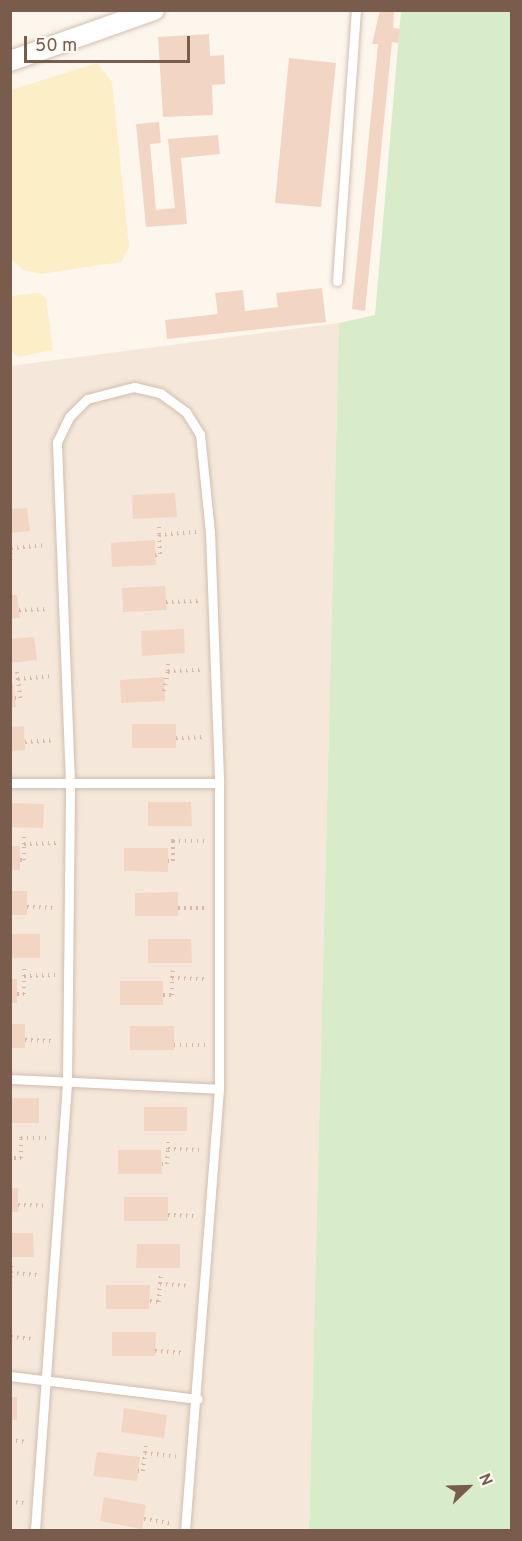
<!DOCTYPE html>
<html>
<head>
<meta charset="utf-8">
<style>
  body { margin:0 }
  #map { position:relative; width:522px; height:1541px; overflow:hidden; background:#fdf6ec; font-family:Overpass,sans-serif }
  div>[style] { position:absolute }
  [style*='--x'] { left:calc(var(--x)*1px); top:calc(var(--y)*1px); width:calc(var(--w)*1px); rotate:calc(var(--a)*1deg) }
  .residential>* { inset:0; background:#f5e8da }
  .green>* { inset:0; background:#d8ecc9 }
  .sand>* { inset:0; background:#fcefc7 }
  .building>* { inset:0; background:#f3d5c3 }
  .path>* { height:4px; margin-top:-2px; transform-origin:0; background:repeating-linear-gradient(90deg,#d9b8a5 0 1.5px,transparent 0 6px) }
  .roads { filter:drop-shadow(0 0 2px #d1beb0) drop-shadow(0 0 2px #d1beb0) }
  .lane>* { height:9px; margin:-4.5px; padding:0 4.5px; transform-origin:4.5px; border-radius:4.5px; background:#fff }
  .street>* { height:20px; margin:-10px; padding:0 10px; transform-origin:10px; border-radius:10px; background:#fff }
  span { translate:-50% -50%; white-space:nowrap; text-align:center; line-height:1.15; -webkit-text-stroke:4.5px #fffaf3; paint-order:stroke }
  .frame { position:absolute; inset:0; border:12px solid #7a5c4d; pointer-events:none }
  .north { position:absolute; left:438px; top:1457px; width:60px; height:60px; -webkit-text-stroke:4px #fffaf3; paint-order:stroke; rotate:67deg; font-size:16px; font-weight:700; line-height:24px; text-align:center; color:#7a5c4d }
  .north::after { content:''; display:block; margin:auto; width:21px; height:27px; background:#7a5c4d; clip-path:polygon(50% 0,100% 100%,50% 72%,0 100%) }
  .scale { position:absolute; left:24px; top:36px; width:166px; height:27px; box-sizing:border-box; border:3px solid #7a5c4d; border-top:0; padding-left:8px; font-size:18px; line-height:21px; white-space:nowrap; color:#7a5c4d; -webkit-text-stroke:4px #fffaf3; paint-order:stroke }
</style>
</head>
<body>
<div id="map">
  <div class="residential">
    <i style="clip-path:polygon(339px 323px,309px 1530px,11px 1530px,10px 366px)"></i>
  </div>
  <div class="green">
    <i style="clip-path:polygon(401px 11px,511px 11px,511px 1530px,309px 1530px,339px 323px,375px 315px)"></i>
  </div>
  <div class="sand">
    <i style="clip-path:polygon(97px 63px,112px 82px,129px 247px,121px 262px,41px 274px,23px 270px,11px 259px,11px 90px)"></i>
    <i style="clip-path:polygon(39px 293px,46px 298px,53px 350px,18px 357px,11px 351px,11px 296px)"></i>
  </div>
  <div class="building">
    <i style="clip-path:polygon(380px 10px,394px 10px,393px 28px,400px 29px,398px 43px,392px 42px,365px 311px,352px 309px,378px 44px,372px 44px)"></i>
    <i style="clip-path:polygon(209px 34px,210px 56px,224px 55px,225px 84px,212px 85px,213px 115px,163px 117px,158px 37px)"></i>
    <i style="clip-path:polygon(289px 58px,336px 63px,321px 207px,275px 203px)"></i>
    <i style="clip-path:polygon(159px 122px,161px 143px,150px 144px,156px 210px,175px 208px,168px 139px,218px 135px,220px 154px,181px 158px,187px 224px,146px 227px,136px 124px)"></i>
    <i style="clip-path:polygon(322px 288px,326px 322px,167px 339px,165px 320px,218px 314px,215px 293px,243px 290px,245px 311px,278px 307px,276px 293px)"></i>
    <i style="clip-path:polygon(175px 493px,177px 517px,133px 519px,132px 495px)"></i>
    <i style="clip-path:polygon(27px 508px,30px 531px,10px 533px,10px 509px)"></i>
    <i style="clip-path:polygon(155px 540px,156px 565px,112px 567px,111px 543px)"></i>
    <i style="clip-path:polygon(165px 586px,167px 610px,123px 612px,122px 588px)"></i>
    <i style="clip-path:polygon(10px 595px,17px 595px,20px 618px,10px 619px)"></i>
    <i style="clip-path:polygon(184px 629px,185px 653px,142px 656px,141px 631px)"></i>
    <i style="clip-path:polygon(34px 637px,37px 660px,10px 663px,10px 639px)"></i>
    <i style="clip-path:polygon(164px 677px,165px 701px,121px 703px,120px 680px)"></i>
    <i style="clip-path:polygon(10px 683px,13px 683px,16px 707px,10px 707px)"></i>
    <i style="clip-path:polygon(132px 724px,176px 724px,176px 748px,132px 748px)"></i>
    <i style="clip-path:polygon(24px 726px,25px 750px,10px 751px,10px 727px)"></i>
    <i style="clip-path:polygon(148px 802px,191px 802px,192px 826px,148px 826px)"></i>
    <i style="clip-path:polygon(10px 803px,44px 804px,43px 828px,10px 827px)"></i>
    <i style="clip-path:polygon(10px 846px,20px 846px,20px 870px,10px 870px)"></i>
    <i style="clip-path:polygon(124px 848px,168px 848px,168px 872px,124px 871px)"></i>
    <i style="clip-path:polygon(10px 891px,27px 891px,27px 915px,10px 915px)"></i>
    <i style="clip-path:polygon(178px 892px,178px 916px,135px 916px,135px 893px)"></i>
    <i style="clip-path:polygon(10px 934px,40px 934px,40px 958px,10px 958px)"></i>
    <i style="clip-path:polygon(148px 939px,191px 939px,192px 963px,148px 963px)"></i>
    <i style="clip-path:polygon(10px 979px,17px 979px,17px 1003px,10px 1003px)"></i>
    <i style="clip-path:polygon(120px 981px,163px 981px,163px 1005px,120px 1005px)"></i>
    <i style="clip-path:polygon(10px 1024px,25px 1024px,25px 1048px,10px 1048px)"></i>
    <i style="clip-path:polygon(130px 1026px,174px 1026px,174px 1050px,130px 1050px)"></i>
    <i style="clip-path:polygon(10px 1098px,39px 1098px,39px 1123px,10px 1123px)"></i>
    <i style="clip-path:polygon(144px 1107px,187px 1107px,187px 1131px,144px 1131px)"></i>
    <i style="clip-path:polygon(118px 1150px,161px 1150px,162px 1174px,118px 1174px)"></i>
    <i style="clip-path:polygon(10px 1188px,18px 1188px,18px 1212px,10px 1212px)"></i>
    <i style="clip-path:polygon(124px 1197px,168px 1197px,168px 1221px,124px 1221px)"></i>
    <i style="clip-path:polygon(10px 1233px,33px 1233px,34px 1257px,10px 1257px)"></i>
    <i style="clip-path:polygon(137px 1244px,180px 1244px,180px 1268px,136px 1268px)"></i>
    <i style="clip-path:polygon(106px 1285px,150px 1285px,149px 1309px,106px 1309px)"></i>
    <i style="clip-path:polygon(112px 1332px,156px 1332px,155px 1356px,112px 1356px)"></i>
    <i style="clip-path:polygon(10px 1397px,17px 1397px,17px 1420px,10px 1420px)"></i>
    <i style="clip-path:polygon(124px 1408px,167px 1415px,164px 1438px,121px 1432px)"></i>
    <i style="clip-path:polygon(97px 1452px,140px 1457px,137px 1481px,93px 1476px)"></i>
    <i style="clip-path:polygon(104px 1497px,146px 1505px,142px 1529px,100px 1521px)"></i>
  </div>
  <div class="path">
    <i style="--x:159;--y:527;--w:8;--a:90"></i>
    <i style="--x:155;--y:555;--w:5;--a:-11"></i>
    <i style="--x:160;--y:554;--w:19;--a:-93"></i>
    <i style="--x:159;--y:535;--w:38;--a:-5"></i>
    <i style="--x:10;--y:566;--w:18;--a:-87"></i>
    <i style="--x:11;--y:548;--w:35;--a:-5"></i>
    <i style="--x:166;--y:602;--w:32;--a:-2"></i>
    <i style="--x:19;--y:610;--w:30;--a:-2"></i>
    <i style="--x:168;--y:664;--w:7;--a:90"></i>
    <i style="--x:17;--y:672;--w:7;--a:82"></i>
    <i style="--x:164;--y:691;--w:20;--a:-79"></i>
    <i style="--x:168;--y:671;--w:34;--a:-2"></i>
    <i style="--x:15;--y:698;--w:5;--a:0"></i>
    <i style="--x:20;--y:698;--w:19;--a:-96"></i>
    <i style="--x:18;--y:679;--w:34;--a:-5"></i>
    <i style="--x:176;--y:738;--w:28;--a:-2"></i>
    <i style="--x:25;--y:742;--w:30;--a:-4"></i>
    <i style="--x:24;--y:837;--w:7;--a:90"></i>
    <i style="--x:173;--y:841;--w:6;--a:-81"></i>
    <i style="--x:20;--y:860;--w:4;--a:0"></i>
    <i style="--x:24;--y:860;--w:16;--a:-90"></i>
    <i style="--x:24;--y:844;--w:32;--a:-2"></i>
    <i style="--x:168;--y:861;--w:5;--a:0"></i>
    <i style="--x:173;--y:861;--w:20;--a:-90"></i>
    <i style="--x:173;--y:841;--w:31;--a:0"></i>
    <i style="--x:27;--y:907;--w:29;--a:2"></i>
    <i style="--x:178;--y:908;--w:28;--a:0"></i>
    <i style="--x:24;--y:976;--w:7;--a:-90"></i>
    <i style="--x:172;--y:978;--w:8;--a:-83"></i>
    <i style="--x:17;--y:994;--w:7;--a:0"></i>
    <i style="--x:24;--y:994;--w:18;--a:-90"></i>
    <i style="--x:24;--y:976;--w:31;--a:-2"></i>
    <i style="--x:163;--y:995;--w:9;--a:0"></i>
    <i style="--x:172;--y:995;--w:17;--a:-90"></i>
    <i style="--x:172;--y:978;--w:34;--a:2"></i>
    <i style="--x:25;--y:1040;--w:30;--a:2"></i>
    <i style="--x:174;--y:1045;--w:32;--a:0"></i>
    <i style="--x:21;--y:1138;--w:6;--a:-90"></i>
    <i style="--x:168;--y:1149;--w:9;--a:-90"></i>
    <i style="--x:14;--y:1158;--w:7;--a:0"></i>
    <i style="--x:21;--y:1158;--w:20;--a:-90"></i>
    <i style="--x:21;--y:1138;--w:26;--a:0"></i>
    <i style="--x:162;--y:1164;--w:5;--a:0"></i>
    <i style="--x:167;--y:1164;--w:15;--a:-86"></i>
    <i style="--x:168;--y:1149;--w:31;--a:2"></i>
    <i style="--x:18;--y:1205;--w:25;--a:2"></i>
    <i style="--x:168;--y:1215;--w:26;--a:2"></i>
    <i style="--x:11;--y:1273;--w:8;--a:-83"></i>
    <i style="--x:160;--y:1284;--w:8;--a:-83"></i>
    <i style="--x:10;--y:1289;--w:16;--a:-86"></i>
    <i style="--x:11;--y:1273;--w:27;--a:4"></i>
    <i style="--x:150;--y:1301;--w:9;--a:6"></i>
    <i style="--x:159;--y:1302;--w:18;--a:-87"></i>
    <i style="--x:160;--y:1284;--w:30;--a:4"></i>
    <i style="--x:11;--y:1337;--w:22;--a:5"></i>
    <i style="--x:155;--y:1351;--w:30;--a:4"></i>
    <i style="--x:10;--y:1440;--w:17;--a:7"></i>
    <i style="--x:145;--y:1453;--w:7;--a:-82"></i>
    <i style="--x:138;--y:1471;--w:5;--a:0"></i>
    <i style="--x:143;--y:1471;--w:18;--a:-84"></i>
    <i style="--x:145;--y:1453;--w:31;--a:7"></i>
    <i style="--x:10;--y:1502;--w:14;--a:4"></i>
    <i style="--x:144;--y:1519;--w:26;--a:9"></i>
  </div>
  <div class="roads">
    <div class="lane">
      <i style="--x:337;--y:281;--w:272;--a:-86"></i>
      <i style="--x:10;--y:783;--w:209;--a:0"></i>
      <i style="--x:10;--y:1079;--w:209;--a:2.7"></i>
      <i style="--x:10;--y:1376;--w:189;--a:7"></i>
      <i style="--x:35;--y:1530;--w:451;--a:-85.9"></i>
      <i style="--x:67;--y:1080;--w:297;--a:-89.4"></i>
      <i style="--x:70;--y:783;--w:341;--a:-92.2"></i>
      <i style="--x:57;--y:442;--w:28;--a:-64"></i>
      <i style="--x:69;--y:417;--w:25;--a:-45"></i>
      <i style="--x:87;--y:399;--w:49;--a:-14.3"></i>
      <i style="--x:134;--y:387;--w:27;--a:13"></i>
      <i style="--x:160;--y:393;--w:32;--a:36"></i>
      <i style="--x:186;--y:412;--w:26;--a:58"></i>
      <i style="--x:200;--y:434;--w:99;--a:84.2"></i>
      <i style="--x:210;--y:532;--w:251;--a:87.9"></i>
      <i style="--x:219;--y:783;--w:306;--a:90"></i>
      <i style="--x:219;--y:1089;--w:442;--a:94.4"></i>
    </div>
    <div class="street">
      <i style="--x:10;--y:61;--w:153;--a:-19.5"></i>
    </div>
  </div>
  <div class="frame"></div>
  <div class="north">N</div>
  <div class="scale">50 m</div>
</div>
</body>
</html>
